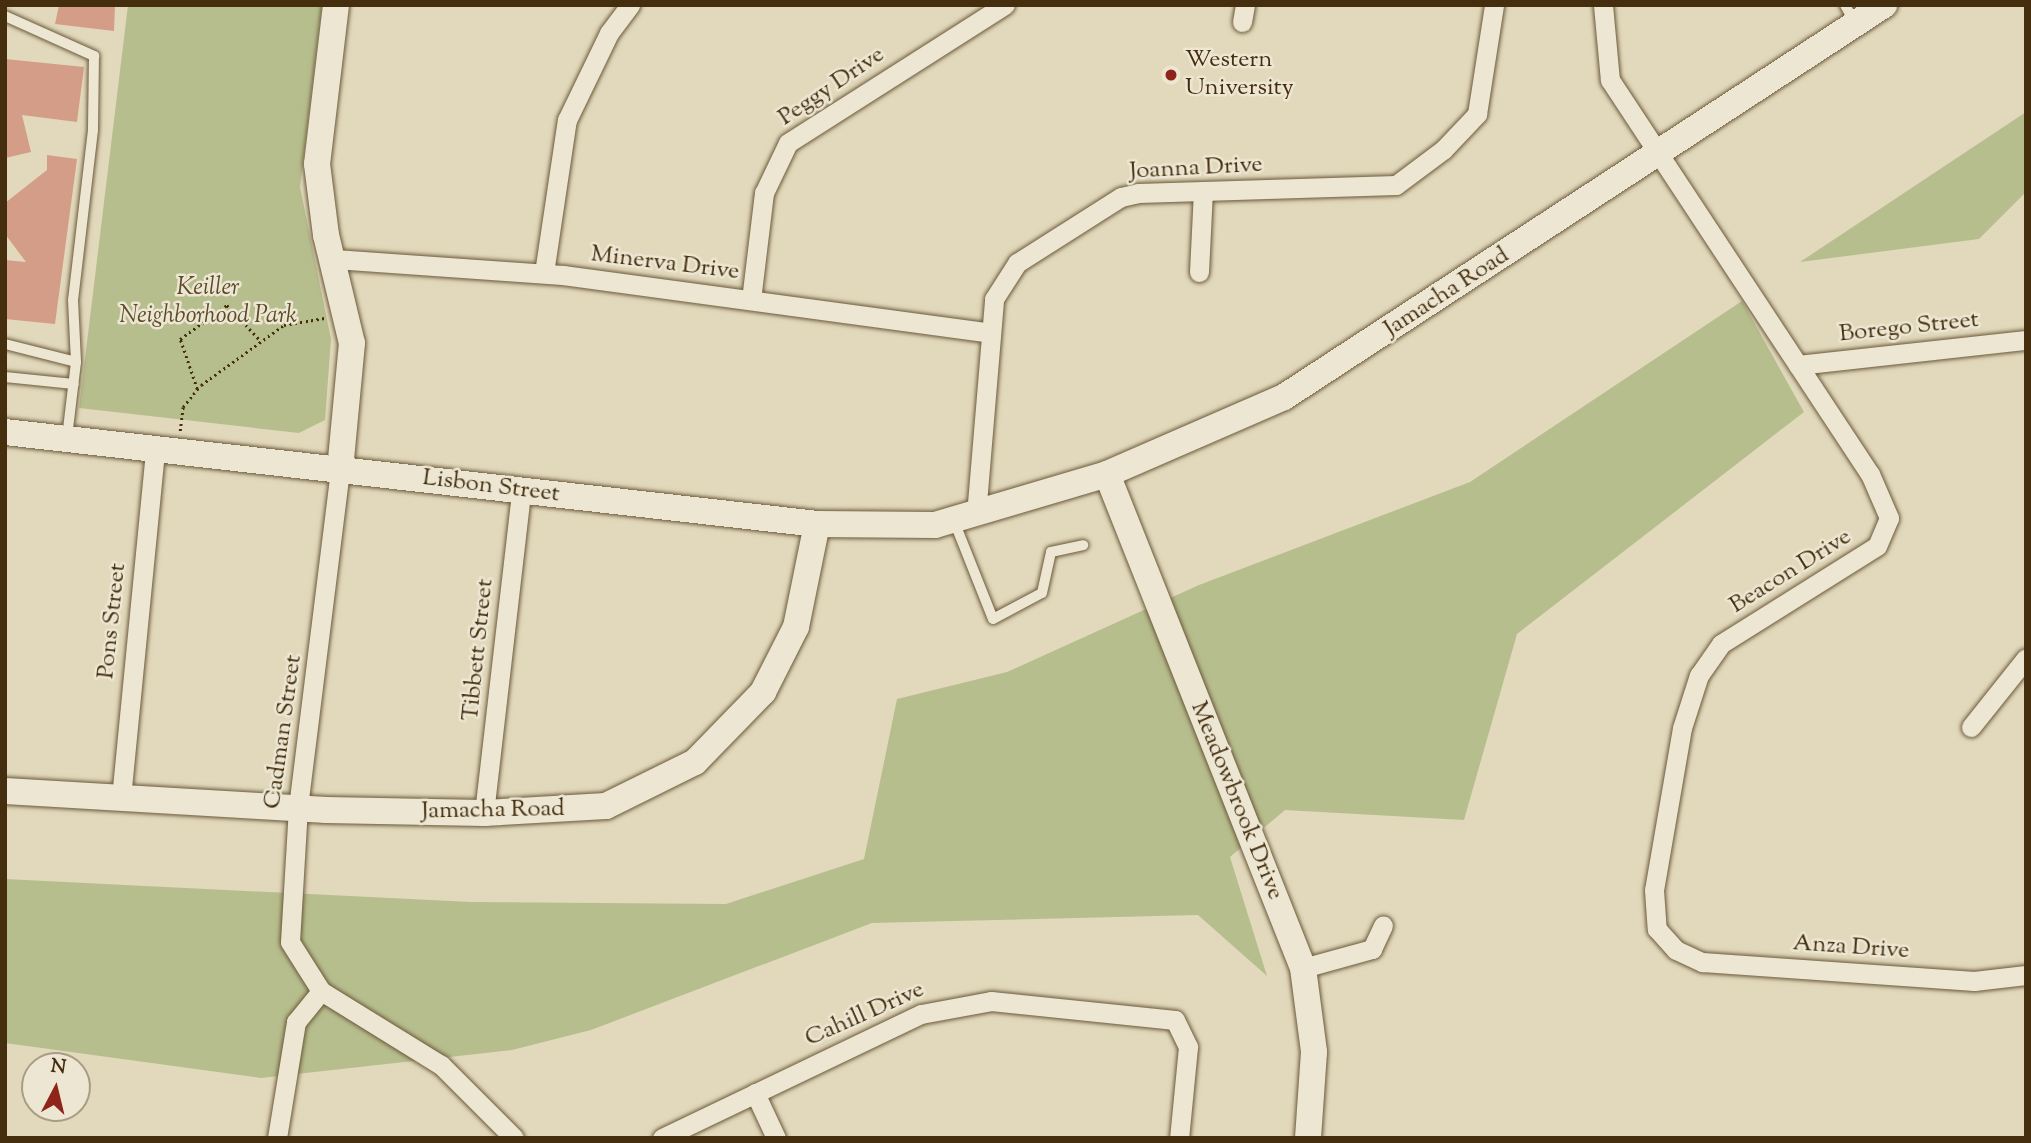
<!DOCTYPE html>
<html>
<head>
<meta charset="utf-8">
<style>
  body { margin:0 }
  #map { position:relative; width:2031px; height:1143px; overflow:hidden; background:#e2d9bc; font-family:"Sorts Mill Goudy",serif }
  div>[style] { position:absolute }
  [style*='--x'] { left:calc(var(--x)*1px); top:calc(var(--y)*1px); width:calc(var(--w)*1px); rotate:calc(var(--a)*1deg) }
  .green>* { inset:0; background:#b7be8e }
  .building>* { inset:0; background:#d39d87 }
  .path>* { height:2.5px; margin-top:-1.25px; transform-origin:0; background:repeating-linear-gradient(90deg,#442e0e 0 2px,transparent 0 5.5px) }
  .roads { filter:drop-shadow(0 0 2px #6c593a) drop-shadow(0 0 2px #6c593a) }
  .lane>* { height:10px; margin:-5px; padding:0 5px; transform-origin:5px; border-radius:5px; background:#ece6d3 }
  .street>* { height:19px; margin:-9.5px; padding:0 9.5px; transform-origin:9.5px; border-radius:9.5px; background:#ece6d3 }
  .secondary>* { height:26px; margin:-13px; padding:0 13px; transform-origin:13px; border-radius:13px; background:#ece6d3 }
  .dots>* { width:19px; height:19px; translate:-50% -50%; box-sizing:border-box; border:4px solid #ece6d3; border-radius:50% }
  span { translate:-50% -50%; white-space:nowrap; text-align:center; line-height:1.15; -webkit-text-stroke:5px #ece6d3; paint-order:stroke }
  .poi-label { font-size:24px; color:#442e0e }
  .left { translate:0 -50%; text-align:left }
  .street-label { font-size:24px; color:#442e0e }
  .park-label { font-size:24px; color:#5b4b28; font-style:italic }
  .frame { position:absolute; inset:0; border:7px solid #442e0e; pointer-events:none }
  .north { position:absolute; left:21px; top:1052px; width:70px; height:70px; box-sizing:border-box; background:#ece6d3; border:2px solid #a99c84; border-radius:50%; rotate:7deg; font-size:19px; font-weight:700; line-height:28px; text-align:center; color:#442e0e }
  .north::after { content:''; display:block; margin:auto; width:24px; height:32px; background:#8f2418; clip-path:polygon(50% 0,100% 100%,50% 72%,0 100%) }
</style>
</head>
<body>
<div id="map">
  <div class="green">
    <i style="clip-path:polygon(128px 5px,322px 5px,300px 187px,331px 339px,325px 420px,299px 433px,79px 408px)"></i>
    <i style="clip-path:polygon(2026px 112px,2026px 192px,1979px 239px,1800px 262px)"></i>
    <i style="clip-path:polygon(1742px 301px,1804px 412px,1517px 634px,1464px 820px,1285px 810px,1230px 857px,1267px 976px,1198px 915px,872px 923px,591px 1030px,512px 1050px,261px 1078px,5px 1043px,5px 879px,471px 902px,726px 904px,864px 859px,897px 699px,1007px 672px,1199px 585px,1470px 482px)"></i>
  </div>
  <div class="building">
    <i style="clip-path:polygon(59px 5px,115px 5px,114px 31px,55px 24px)"></i>
    <i style="clip-path:polygon(5px 59px,84px 67px,77px 122px,22px 115px,31px 152px,5px 158px)"></i>
    <i style="clip-path:polygon(47px 155px,77px 159px,55px 324px,5px 319px,5px 260px,26px 262px,5px 234px,5px 203px,47px 170px)"></i>
  </div>
  <div class="path">
    <i style="--x:197;--y:389;--w:53;--a:-108.8"></i>
    <i style="--x:180;--y:339;--w:58;--a:-35.9"></i>
    <i style="--x:227;--y:305;--w:48;--a:46.7"></i>
    <i style="--x:180;--y:431;--w:24;--a:-83"></i>
    <i style="--x:183;--y:407;--w:28;--a:-51"></i>
    <i style="--x:201;--y:385;--w:102;--a:-35.9"></i>
    <i style="--x:284;--y:325;--w:41;--a:-9.9"></i>
  </div>
  <div class="roads">
    <div class="lane">
      <i style="--x:1845;--y:5;--w:21;--a:61"></i>
      <i style="--x:5;--y:16;--w:98;--a:24.2"></i>
      <i style="--x:94;--y:56;--w:74;--a:90.8"></i>
      <i style="--x:93;--y:130;--w:171;--a:96.7"></i>
      <i style="--x:73;--y:300;--w:62;--a:87.2"></i>
      <i style="--x:5;--y:344;--w:73;--a:14.2"></i>
      <i style="--x:76;--y:362;--w:77;--a:96.8"></i>
      <i style="--x:5;--y:377;--w:69;--a:5.8"></i>
      <i style="--x:954;--y:521;--w:105;--a:68.3"></i>
      <i style="--x:993;--y:619;--w:55;--a:-28"></i>
      <i style="--x:1042;--y:593;--w:42;--a:-77.6"></i>
      <i style="--x:1051;--y:552;--w:33;--a:-12"></i>
    </div>
    <div class="street">
      <i style="--x:1603;--y:5;--w:75;--a:84.7"></i>
      <i style="--x:1610;--y:80;--w:472;--a:56.6"></i>
      <i style="--x:1870;--y:474;--w:48;--a:66.6"></i>
      <i style="--x:1889;--y:518;--w:30;--a:113"></i>
      <i style="--x:1877;--y:546;--w:184;--a:147.9"></i>
      <i style="--x:1721;--y:644;--w:38;--a:125"></i>
      <i style="--x:1699;--y:675;--w:56;--a:107.8"></i>
      <i style="--x:1682;--y:728;--w:164;--a:99.8"></i>
      <i style="--x:1654;--y:890;--w:39;--a:86"></i>
      <i style="--x:1657;--y:929;--w:28;--a:48"></i>
      <i style="--x:1676;--y:950;--w:29;--a:25"></i>
      <i style="--x:1702;--y:962;--w:273;--a:4"></i>
      <i style="--x:1974;--y:981;--w:52;--a:-6.6"></i>
      <i style="--x:1242;--y:22;--w:17;--a:-80"></i>
      <i style="--x:333;--y:259;--w:231;--a:4"></i>
      <i style="--x:563;--y:275;--w:431;--a:7.7"></i>
      <i style="--x:1199;--y:272;--w:81;--a:-87.2"></i>
      <i style="--x:544;--y:273;--w:155;--a:-81.5"></i>
      <i style="--x:567;--y:120;--w:97;--a:-64.2"></i>
      <i style="--x:609;--y:33;--w:35;--a:-53"></i>
      <i style="--x:751;--y:300;--w:108;--a:-83.1"></i>
      <i style="--x:764;--y:193;--w:55;--a:-64.4"></i>
      <i style="--x:788;--y:143;--w:257;--a:-32.5"></i>
      <i style="--x:1798;--y:365;--w:229;--a:-6.3"></i>
      <i style="--x:340;--y:470;--w:340;--a:97.1"></i>
      <i style="--x:298;--y:807;--w:135;--a:93.4"></i>
      <i style="--x:290;--y:942;--w:58;--a:57.7"></i>
      <i style="--x:321;--y:991;--w:141;--a:31.7"></i>
      <i style="--x:441;--y:1065;--w:103;--a:45"></i>
      <i style="--x:976;--y:515;--w:217;--a:-85.2"></i>
      <i style="--x:994;--y:299;--w:43;--a:-57.4"></i>
      <i style="--x:1017;--y:263;--w:123;--a:-32.4"></i>
      <i style="--x:1121;--y:197;--w:17;--a:-13"></i>
      <i style="--x:1138;--y:193;--w:258;--a:-1.8"></i>
      <i style="--x:1396;--y:185;--w:59;--a:-36.7"></i>
      <i style="--x:1443;--y:150;--w:50;--a:-46.6"></i>
      <i style="--x:1477;--y:114;--w:110;--a:-81.1"></i>
      <i style="--x:1971;--y:727;--w:88;--a:-51.4"></i>
      <i style="--x:121;--y:798;--w:351;--a:-84.4"></i>
      <i style="--x:484;--y:813;--w:324;--a:-83.4"></i>
      <i style="--x:1303;--y:968;--w:72;--a:-15.4"></i>
      <i style="--x:1372;--y:949;--w:26;--a:-65"></i>
      <i style="--x:755;--y:1093;--w:50;--a:65"></i>
      <i style="--x:277;--y:1138;--w:118;--a:-80.7"></i>
      <i style="--x:296;--y:1022;--w:40;--a:-51"></i>
      <i style="--x:662;--y:1138;--w:287;--a:-25.6"></i>
      <i style="--x:921;--y:1014;--w:71;--a:-10.5"></i>
      <i style="--x:991;--y:1001;--w:185;--a:5.9"></i>
      <i style="--x:1175;--y:1020;--w:30;--a:64"></i>
      <i style="--x:1188;--y:1047;--w:91;--a:95.6"></i>
    </div>
    <div class="secondary">
      <i style="--x:336;--y:5;--w:160;--a:96.8"></i>
      <i style="--x:317;--y:164;--w:72;--a:82.8"></i>
      <i style="--x:326;--y:235;--w:111;--a:76.5"></i>
      <i style="--x:352;--y:343;--w:128;--a:95.4"></i>
      <i style="--x:5;--y:432;--w:817;--a:6.46"></i>
      <i style="--x:817;--y:524;--w:118;--a:0.5"></i>
      <i style="--x:935;--y:525;--w:179;--a:-16.5"></i>
      <i style="--x:1107;--y:474;--w:193;--a:-23.5"></i>
      <i style="--x:1284;--y:397;--w:717;--a:-33.16"></i>
      <i style="--x:1107;--y:474;--w:531;--a:68.36"></i>
      <i style="--x:1303;--y:968;--w:85;--a:82.5"></i>
      <i style="--x:1314;--y:1052;--w:86;--a:94"></i>
      <i style="--x:5;--y:791;--w:322;--a:3.4"></i>
      <i style="--x:326;--y:810;--w:158;--a:1.1"></i>
      <i style="--x:484;--y:813;--w:122;--a:-3.3"></i>
      <i style="--x:606;--y:806;--w:99;--a:-26.3"></i>
      <i style="--x:695;--y:762;--w:98;--a:-45.8"></i>
      <i style="--x:763;--y:692;--w:73;--a:-63.1"></i>
      <i style="--x:796;--y:627;--w:105;--a:-78.5"></i>
    </div>
  </div>
  <div class="dots">
    <i style="left:1171px;top:75px;background:#8f2418"></i>
  </div>
  <div class="poi-label">
    <span class="left" style="left:1185px;top:75px">Western<br>University</span>
  </div>
  <div class="street-label">
    <span style="left:832px;top:87px;rotate:-34deg">Peggy Drive</span>
    <span style="left:1196px;top:169px;rotate:-3deg">Joanna Drive</span>
    <span style="left:665px;top:264px;rotate:7deg">Minerva Drive</span>
    <span style="left:1447px;top:293px;rotate:-33deg">Jamacha Road</span>
    <span style="left:1909px;top:328px;rotate:-6deg">Borego Street</span>
    <span style="left:491px;top:487px;rotate:7deg">Lisbon Street</span>
    <span style="left:1791px;top:572px;rotate:-32deg">Beacon Drive</span>
    <span style="left:113px;top:621px;rotate:-84deg">Pons Street</span>
    <span style="left:479px;top:650px;rotate:-84deg">Tibbett Street</span>
    <span style="left:284px;top:732px;rotate:-82deg">Cadman Street</span>
    <span style="left:1236px;top:801px;rotate:68deg">Meadowbrook Drive</span>
    <span style="left:493px;top:811px;rotate:-1deg">Jamacha Road</span>
    <span style="left:1851px;top:948px;rotate:4deg">Anza Drive</span>
    <span style="left:865px;top:1015px;rotate:-24deg">Cahill Drive</span>
  </div>
  <div class="park-label">
    <span style="left:208px;top:303px">Keiller<br>Neighborhood Park</span>
  </div>
  <div class="frame"></div>
  <div class="north">N</div>
</div>
</body>
</html>
